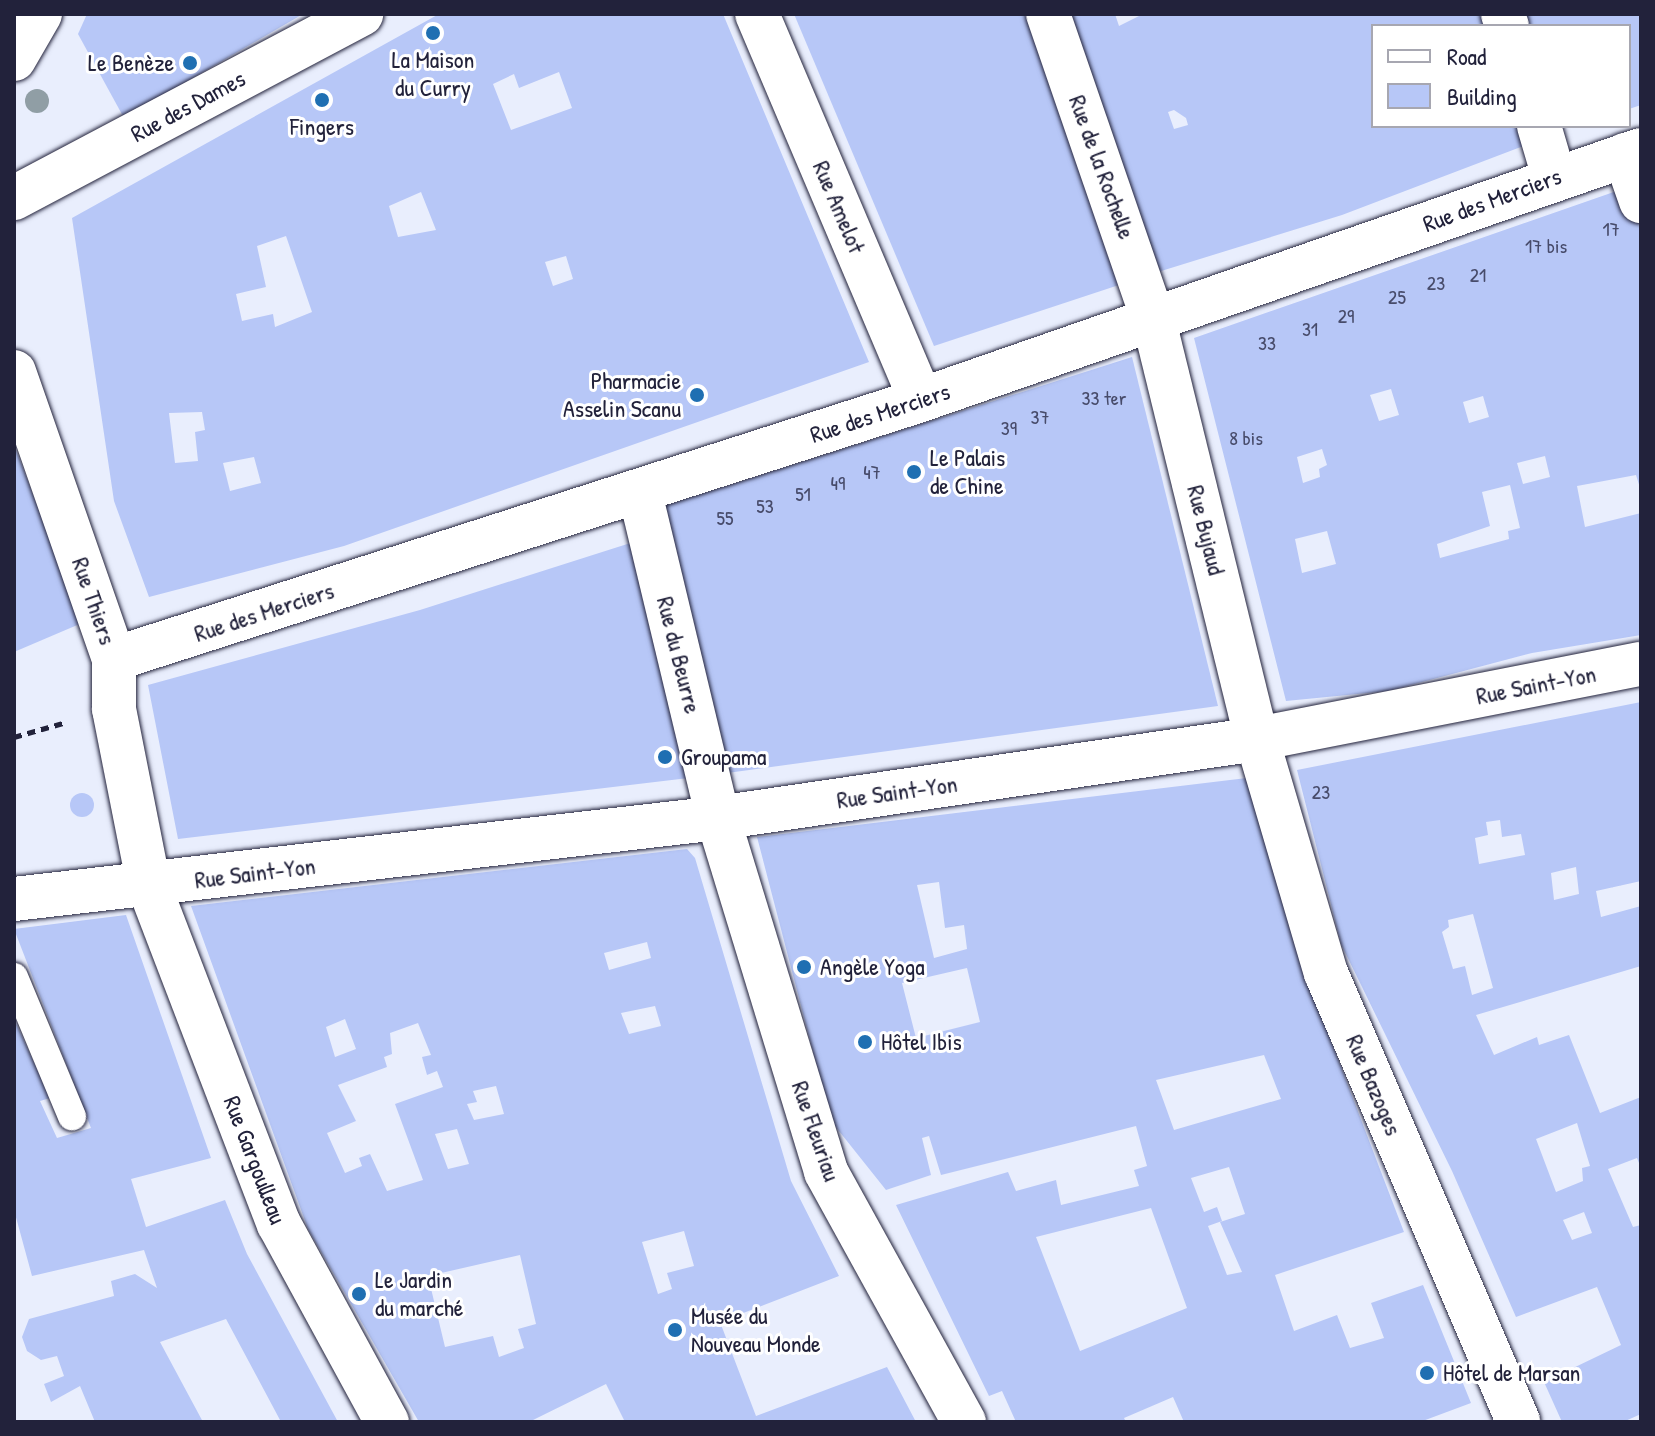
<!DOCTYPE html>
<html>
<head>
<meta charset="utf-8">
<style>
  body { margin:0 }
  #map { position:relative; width:1655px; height:1436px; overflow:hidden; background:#e9eefd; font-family:"Patrick Hand",sans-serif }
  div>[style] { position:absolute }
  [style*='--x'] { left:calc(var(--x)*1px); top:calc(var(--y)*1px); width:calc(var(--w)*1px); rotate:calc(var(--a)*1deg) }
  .building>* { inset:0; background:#b7c7f7 }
  .round { border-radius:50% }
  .path>* { height:5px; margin-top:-2.5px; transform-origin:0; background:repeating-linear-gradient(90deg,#22223b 0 8px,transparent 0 14px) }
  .roads { filter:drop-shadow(0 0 2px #22223b) drop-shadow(0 0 2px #22223b) }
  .lane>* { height:28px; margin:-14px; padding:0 14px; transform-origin:14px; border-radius:14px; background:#fff }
  .street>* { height:44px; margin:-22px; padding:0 22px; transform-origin:22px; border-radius:22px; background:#fff }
  .trees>* { width:24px; height:24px; margin:-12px; border-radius:50%; background:#909ea5 }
  .dots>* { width:22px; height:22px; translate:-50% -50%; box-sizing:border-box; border:4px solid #fff; border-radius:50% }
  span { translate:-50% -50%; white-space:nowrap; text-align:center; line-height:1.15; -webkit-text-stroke:6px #fff; paint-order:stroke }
  .number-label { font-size:20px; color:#474b6a }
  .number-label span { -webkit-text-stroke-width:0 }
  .poi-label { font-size:24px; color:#22223b }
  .right { translate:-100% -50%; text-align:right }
  .left { translate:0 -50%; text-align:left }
  .street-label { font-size:24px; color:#22223b }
  .frame { position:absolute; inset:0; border:16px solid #22223b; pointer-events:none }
  .legend { position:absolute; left:1371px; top:24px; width:260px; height:104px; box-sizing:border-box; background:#fff; border:2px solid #a7a7b1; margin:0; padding:10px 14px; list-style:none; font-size:24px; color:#22223b }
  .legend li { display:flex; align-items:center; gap:16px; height:40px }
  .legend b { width:40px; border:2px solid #a7a7b1 }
</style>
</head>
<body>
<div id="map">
  <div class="building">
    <i style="clip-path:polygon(87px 14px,303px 14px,124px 118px,78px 34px)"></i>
    <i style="clip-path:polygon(evenodd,439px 14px,723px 14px,869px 362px,344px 546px,149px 597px,114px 501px,72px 218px,439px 14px,559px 72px,572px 108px,511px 130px,493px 84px,514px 74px,519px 88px,559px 72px,439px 14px,421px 192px,436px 230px,398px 237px,389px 206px,421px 192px,439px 14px,286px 236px,312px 312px,275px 327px,273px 314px,242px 321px,236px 294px,266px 287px,257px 246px,286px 236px,439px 14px,566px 256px,573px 279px,553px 286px,545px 262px,566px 256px,439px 14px,202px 412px,205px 430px,195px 432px,198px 461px,175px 463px,169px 413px,202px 412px,439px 14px,254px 457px,261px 483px,230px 491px,223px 463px,254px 457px)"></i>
    <i style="clip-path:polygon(794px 14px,1033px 14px,1128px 282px,934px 346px)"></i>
    <i style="clip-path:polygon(evenodd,1067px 14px,1115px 14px,1119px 26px,1143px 14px,1491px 14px,1494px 26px,1373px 26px,1373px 126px,1525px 126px,1531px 143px,1342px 215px,1158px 272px,1067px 14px,1174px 110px,1186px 118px,1188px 125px,1174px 129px,1168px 112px,1174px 110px)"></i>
    <i style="clip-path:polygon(1515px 14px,1641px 14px,1641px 105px,1629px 109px,1629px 26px,1519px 26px)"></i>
    <i style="clip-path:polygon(evenodd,1631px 186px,1641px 237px,1641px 491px,1636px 475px,1577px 486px,1585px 527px,1641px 513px,1641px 635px,1532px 653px,1388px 691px,1286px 701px,1194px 338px,1631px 186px,1391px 389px,1399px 415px,1379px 421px,1370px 395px,1391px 389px,1631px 186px,1483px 396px,1489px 417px,1469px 423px,1463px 402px,1483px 396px,1631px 186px,1322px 449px,1327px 465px,1319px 469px,1320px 477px,1303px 483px,1297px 457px,1322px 449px,1631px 186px,1545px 456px,1550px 477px,1523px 484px,1517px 463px,1545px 456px,1631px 186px,1510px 485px,1520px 528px,1508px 531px,1509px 539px,1440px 558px,1437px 544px,1490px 526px,1482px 492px,1510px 485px,1631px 186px,1327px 531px,1336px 564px,1302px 573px,1295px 539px,1327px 531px)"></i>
    <i style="clip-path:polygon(1132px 357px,1218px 706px,727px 773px,664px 506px)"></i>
    <i style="clip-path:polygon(14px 445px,82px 623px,14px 652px)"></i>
    <i style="clip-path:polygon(643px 539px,697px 777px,178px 839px,148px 685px,420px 610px)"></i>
    <i style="clip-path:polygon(evenodd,1641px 702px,1641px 881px,1596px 891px,1601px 917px,1641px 906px,1641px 966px,1476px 1015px,1494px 1055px,1537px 1037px,1539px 1045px,1569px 1035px,1600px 1113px,1641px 1097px,1641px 1168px,1637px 1158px,1608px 1169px,1633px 1227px,1641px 1225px,1641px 1414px,1623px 1422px,1562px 1422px,1544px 1382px,1621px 1345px,1597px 1287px,1516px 1317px,1452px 1171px,1341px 944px,1297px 770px,1641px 702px,1500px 820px,1502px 837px,1521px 834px,1525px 855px,1479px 864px,1475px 838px,1488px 835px,1486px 822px,1500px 820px,1641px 702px,1576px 867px,1579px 894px,1554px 900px,1551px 873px,1576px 867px,1641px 702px,1473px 914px,1493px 988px,1472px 995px,1465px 966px,1453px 969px,1442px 932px,1449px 927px,1448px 920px,1473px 914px,1641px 702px,1577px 1123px,1590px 1166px,1582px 1168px,1583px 1181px,1556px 1192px,1536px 1139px,1577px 1123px,1641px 702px,1584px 1212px,1592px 1233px,1572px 1240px,1563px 1220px,1584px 1212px)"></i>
    <i style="clip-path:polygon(evenodd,1255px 777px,1297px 952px,1404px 1232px,1275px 1275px,1294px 1331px,1337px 1315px,1350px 1348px,1384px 1338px,1371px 1303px,1423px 1285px,1471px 1403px,1420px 1422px,1184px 1422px,1173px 1397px,1124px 1418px,1126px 1422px,1016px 1422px,1002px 1391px,989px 1396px,896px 1205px,1008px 1172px,1016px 1191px,1056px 1180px,1061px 1205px,1139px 1186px,1134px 1170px,1147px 1166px,1136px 1126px,941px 1175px,929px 1136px,922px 1138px,931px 1175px,886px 1190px,831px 1121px,757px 837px,1255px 777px,939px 882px,945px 928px,964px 925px,967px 949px,934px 958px,917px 885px,939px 882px,1255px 777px,967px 968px,980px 1022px,916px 1038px,902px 983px,967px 968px,1255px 777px,1264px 1055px,1281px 1099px,1174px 1130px,1156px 1080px,1264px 1055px,1255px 777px,1229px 1167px,1245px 1214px,1220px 1222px,1242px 1272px,1227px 1275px,1208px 1226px,1222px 1221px,1217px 1207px,1204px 1212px,1191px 1178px,1229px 1167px,1255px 777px,1151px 1208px,1187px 1308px,1080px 1351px,1036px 1237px,1151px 1208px)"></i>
    <i class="round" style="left:70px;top:793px;width:24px;height:24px"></i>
    <i style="clip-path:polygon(evenodd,687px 849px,695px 858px,791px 1181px,839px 1276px,720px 1322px,756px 1416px,887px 1367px,916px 1422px,625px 1422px,606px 1384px,529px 1422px,419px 1422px,308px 1229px,191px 906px,687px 849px,647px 942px,651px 958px,609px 970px,604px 953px,647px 942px,687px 849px,655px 1006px,661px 1026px,629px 1034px,621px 1013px,655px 1006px,687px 849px,345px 1019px,356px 1049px,335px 1057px,326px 1027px,345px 1019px,687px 849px,418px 1023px,431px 1055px,422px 1057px,427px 1075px,437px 1071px,443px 1087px,395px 1104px,423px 1180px,387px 1191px,370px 1154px,359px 1158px,362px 1166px,345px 1173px,327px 1133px,356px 1121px,338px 1085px,387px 1067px,384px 1057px,392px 1054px,390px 1033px,418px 1023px,687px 849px,496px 1086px,504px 1114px,474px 1120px,467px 1104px,477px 1102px,473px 1091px,496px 1086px,687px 849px,457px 1129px,469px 1164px,448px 1169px,435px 1134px,457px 1129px,687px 849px,684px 1231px,694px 1266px,667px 1273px,672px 1289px,658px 1294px,642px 1242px,684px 1231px,687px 849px,520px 1255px,536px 1324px,518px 1329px,524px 1348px,499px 1357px,493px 1336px,445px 1347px,428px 1276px,520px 1255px)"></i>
    <i style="clip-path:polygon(126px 915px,211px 1158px,131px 1179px,146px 1227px,225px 1200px,247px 1254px,338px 1422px,275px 1422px,280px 1420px,226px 1319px,160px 1342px,203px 1422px,95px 1422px,80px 1386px,51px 1402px,44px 1384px,64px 1376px,57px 1356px,41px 1360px,27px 1351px,22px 1337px,29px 1319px,114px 1296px,111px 1281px,135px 1274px,157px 1288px,144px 1250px,32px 1276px,14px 1210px,14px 1019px,50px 1098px,40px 1101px,57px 1138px,91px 1128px,14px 929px)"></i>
  </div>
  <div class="path">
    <i style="--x:14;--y:737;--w:51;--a:-15.9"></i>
  </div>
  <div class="roads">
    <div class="lane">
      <i style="--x:14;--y:977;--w:151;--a:67.4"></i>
    </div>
    <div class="street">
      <i style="--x:757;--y:14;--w:419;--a:67"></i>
      <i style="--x:1048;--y:14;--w:325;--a:71"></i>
      <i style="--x:1154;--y:321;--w:431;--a:76.2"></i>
      <i style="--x:1257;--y:739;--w:244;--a:73.6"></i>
      <i style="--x:1326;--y:973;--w:488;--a:66.8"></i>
      <i style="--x:1503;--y:14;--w:13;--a:72"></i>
      <i style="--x:14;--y:59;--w:52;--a:-60"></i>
      <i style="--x:1539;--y:126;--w:53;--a:73.6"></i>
      <i style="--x:1625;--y:155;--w:49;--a:70.8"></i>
      <i style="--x:14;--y:198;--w:393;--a:-27.9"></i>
      <i style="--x:14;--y:372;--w:304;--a:70.8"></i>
      <i style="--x:114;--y:659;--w:50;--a:90"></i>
      <i style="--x:114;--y:709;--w:180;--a:78.8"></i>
      <i style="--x:149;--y:886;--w:362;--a:69"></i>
      <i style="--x:279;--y:1224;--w:226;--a:61.4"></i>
      <i style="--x:640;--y:493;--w:334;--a:76.5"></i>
      <i style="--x:718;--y:818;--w:370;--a:73"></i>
      <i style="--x:826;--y:1172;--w:286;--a:61.1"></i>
      <i style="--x:114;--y:659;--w:848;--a:-17.79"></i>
      <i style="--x:921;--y:400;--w:762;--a:-19.15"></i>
      <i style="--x:14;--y:899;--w:709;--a:-6.56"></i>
      <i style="--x:718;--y:818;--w:545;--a:-8.34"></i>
      <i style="--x:1257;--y:739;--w:391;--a:-11.1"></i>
    </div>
  </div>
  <div class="trees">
    <i style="left:37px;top:101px"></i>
  </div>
  <div class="dots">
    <i style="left:433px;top:33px;background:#1f6fb2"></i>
    <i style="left:190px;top:63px;background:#1f6fb2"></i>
    <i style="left:322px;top:100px;background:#1f6fb2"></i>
    <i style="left:697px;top:395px;background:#1f6fb2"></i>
    <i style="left:914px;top:472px;background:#1f6fb2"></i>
    <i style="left:665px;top:757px;background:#1f6fb2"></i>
    <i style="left:804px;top:967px;background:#1f6fb2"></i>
    <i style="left:865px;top:1042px;background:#1f6fb2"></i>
    <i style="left:359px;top:1294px;background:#1f6fb2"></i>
    <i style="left:675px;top:1330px;background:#1f6fb2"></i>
    <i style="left:1427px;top:1373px;background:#1f6fb2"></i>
  </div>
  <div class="number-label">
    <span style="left:1611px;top:228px">17</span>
    <span style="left:1546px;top:245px">17 bis</span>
    <span style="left:1478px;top:274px">21</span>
    <span style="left:1436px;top:282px">23</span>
    <span style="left:1397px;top:296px">25</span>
    <span style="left:1346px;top:315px">29</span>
    <span style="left:1310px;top:328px">31</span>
    <span style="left:1267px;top:342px">33</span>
    <span style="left:1104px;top:397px">33 ter</span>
    <span style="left:1040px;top:416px">37</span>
    <span style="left:1009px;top:427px">39</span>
    <span style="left:1246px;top:437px">8 bis</span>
    <span style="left:872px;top:471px">47</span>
    <span style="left:838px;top:482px">49</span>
    <span style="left:803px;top:493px">51</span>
    <span style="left:765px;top:505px">53</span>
    <span style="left:725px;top:517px">55</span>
    <span style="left:1321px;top:791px">23</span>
  </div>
  <div class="poi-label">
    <span style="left:433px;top:74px">La Maison<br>du Curry</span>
    <span class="right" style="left:174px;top:63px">Le Benèze</span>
    <span style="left:322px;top:127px">Fingers</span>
    <span class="right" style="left:681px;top:395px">Pharmacie<br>Asselin Scanu</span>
    <span class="left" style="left:930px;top:472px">Le Palais<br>de Chine</span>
    <span class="left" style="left:681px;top:757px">Groupama</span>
    <span class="left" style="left:820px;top:967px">Angèle Yoga</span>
    <span class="left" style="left:881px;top:1042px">Hôtel Ibis</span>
    <span class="left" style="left:375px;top:1294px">Le Jardin<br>du marché</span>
    <span class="left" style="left:691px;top:1330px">Musée du<br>Nouveau Monde</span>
    <span class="left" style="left:1443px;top:1373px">Hôtel de Marsan</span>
  </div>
  <div class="street-label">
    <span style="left:188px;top:106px;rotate:-28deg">Rue des Dames</span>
    <span style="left:1102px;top:167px;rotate:70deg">Rue de la Rochelle</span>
    <span style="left:1492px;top:200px;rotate:-20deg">Rue des Merciers</span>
    <span style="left:839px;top:207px;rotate:67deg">Rue Amelot</span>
    <span style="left:880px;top:413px;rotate:-18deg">Rue des Merciers</span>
    <span style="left:1206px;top:530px;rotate:76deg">Rue Bujaud</span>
    <span style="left:94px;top:601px;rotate:71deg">Rue Thiers</span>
    <span style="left:264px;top:612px;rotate:-18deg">Rue des Merciers</span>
    <span style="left:679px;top:655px;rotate:76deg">Rue du Beurre</span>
    <span style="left:1536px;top:685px;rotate:-11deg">Rue Saint-Yon</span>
    <span style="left:897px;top:792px;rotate:-8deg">Rue Saint-Yon</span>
    <span style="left:255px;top:873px;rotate:-7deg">Rue Saint-Yon</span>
    <span style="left:1374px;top:1085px;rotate:67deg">Rue Bazoges</span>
    <span style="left:816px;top:1131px;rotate:71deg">Rue Fleuriau</span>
    <span style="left:255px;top:1160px;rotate:69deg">Rue Gargoulleau</span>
  </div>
  <div class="frame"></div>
  <ul class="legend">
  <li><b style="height:10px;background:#fff"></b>Road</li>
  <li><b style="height:22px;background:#b7c7f7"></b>Building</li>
  </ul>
</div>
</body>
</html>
